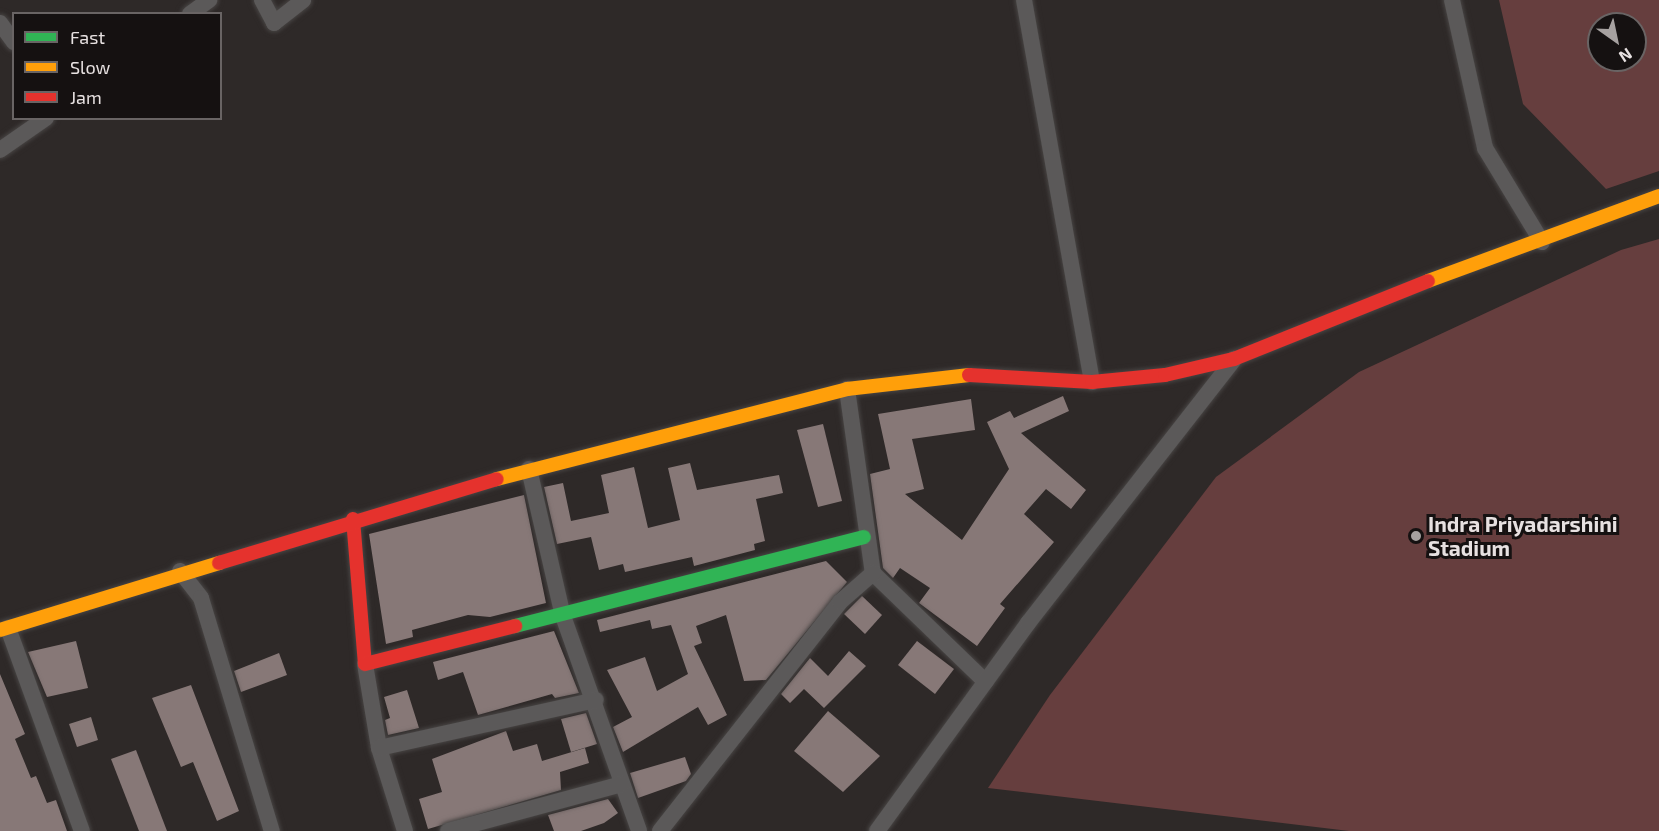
<!DOCTYPE html>
<html>
<head>
<meta charset="utf-8">
<style>
  body { margin:0 }
  #map { position:relative; width:1659px; height:831px; overflow:hidden; background:#2e2928; font-family:"Exo 2",sans-serif }
  div>[style] { position:absolute }
  [style*='--x'] { left:calc(var(--x)*1px); top:calc(var(--y)*1px); width:calc(var(--w)*1px); rotate:calc(var(--a)*1deg) }
  .green>* { inset:0; background:#663e3e }
  .building>* { inset:0; background:#877877 }
  .roads { filter:drop-shadow(0 0 2px #474443) drop-shadow(0 0 2px #474443) }
  .street>* { height:16px; margin:-8px; padding:0 8px; transform-origin:8px; border-radius:8px; background:#5b5959 }
  .fast>* { height:14px; margin:-7px; padding:0 7px; transform-origin:7px; border-radius:7px; background:#30b455 }
  .slow>* { height:14px; margin:-7px; padding:0 7px; transform-origin:7px; border-radius:7px; background:#ff9f0a }
  .jam>* { height:14px; margin:-7px; padding:0 7px; transform-origin:7px; border-radius:7px; background:#e5322d }
  .dots>* { width:16px; height:16px; translate:-50% -50%; box-sizing:border-box; border:3px solid #151111; border-radius:50% }
  span { translate:-50% -50%; white-space:nowrap; text-align:center; line-height:1.15; -webkit-text-stroke:6px #151111; paint-order:stroke }
  .poi-label { font-size:21px; color:#e7e1e1; font-weight:700 }
  .left { translate:0 -50%; text-align:left }
  .legend { position:absolute; left:12px; top:12px; width:210px; height:108px; box-sizing:border-box; background:#151111; border:2px solid #696464; margin:0; padding:8px 10px; list-style:none; font-size:18px; color:#e7e1e1 }
  .legend li { display:flex; align-items:center; gap:12px; height:30px }
  .legend b { width:30px; border:2px solid #696464 }
  .north { position:absolute; left:1587px; top:12px; width:60px; height:60px; box-sizing:border-box; background:#151111; border:2px solid #696464; border-radius:50%; rotate:147deg; font-size:16px; font-weight:700; line-height:24px; text-align:center; color:#e7e1e1 }
  .north::after { content:''; display:block; margin:auto; width:21px; height:27px; background:#a6a1a0; clip-path:polygon(50% 0,100% 100%,50% 72%,0 100%) }
</style>
</head>
<body>
<div id="map">
  <div class="green">
    <i style="clip-path:polygon(evenodd,1499px 0,1659px 0,1659px 171px,1606px 189px,1523px 104px,1499px 0,1599px 24px,1635px 24px,1635px 60px,1599px 60px,1599px 24px)"></i>
    <i style="clip-path:polygon(1659px 239px,1659px 831px,1349px 831px,988px 788px,1050px 695px,1216px 477px,1359px 372px,1621px 250px)"></i>
  </div>
  <div class="building">
    <i style="clip-path:polygon(1063px 396px,1069px 411px,1021px 433px,1086px 490px,1071px 509px,1046px 489px,1024px 514px,1054px 542px,1000px 604px,1005px 608px,977px 646px,919px 603px,930px 588px,900px 568px,893px 578px,883px 568px,870px 474px,890px 469px,878px 414px,971px 399px,975px 430px,912px 439px,924px 489px,905px 494px,962px 540px,1009px 469px,987px 422px,1010px 411px,1014px 418px)"></i>
    <i style="clip-path:polygon(823px 424px,842px 501px,818px 507px,797px 430px)"></i>
    <i style="clip-path:polygon(690px 463px,697px 490px,779px 475px,783px 493px,756px 499px,765px 541px,754px 544px,755px 550px,694px 566px,692px 557px,625px 572px,623px 564px,599px 570px,591px 537px,557px 544px,544px 487px,563px 483px,571px 521px,609px 513px,601px 475px,634px 467px,648px 528px,680px 520px,668px 468px)"></i>
    <i style="clip-path:polygon(524px 495px,546px 603px,490px 617px,468px 615px,412px 630px,413px 637px,386px 644px,369px 534px)"></i>
    <i style="clip-path:polygon(826px 561px,847px 582px,766px 680px,744px 681px,726px 615px,696px 626px,702px 643px,694px 646px,727px 715px,708px 725px,698px 707px,623px 752px,613px 727px,632px 717px,607px 670px,645px 657px,657px 691px,688px 674px,671px 625px,652px 629px,650px 620px,600px 632px,597px 620px)"></i>
    <i style="clip-path:polygon(862px 596px,882px 615px,865px 634px,844px 614px)"></i>
    <i style="clip-path:polygon(554px 631px,579px 693px,555px 698px,552px 694px,478px 715px,463px 672px,438px 680px,433px 662px)"></i>
    <i style="clip-path:polygon(76px 641px,88px 688px,47px 697px,28px 652px)"></i>
    <i style="clip-path:polygon(917px 641px,954px 669px,935px 694px,898px 665px)"></i>
    <i style="clip-path:polygon(849px 651px,866px 666px,824px 708px,804px 689px,790px 703px,781px 694px,810px 658px,828px 676px)"></i>
    <i style="clip-path:polygon(279px 653px,287px 675px,241px 692px,234px 671px)"></i>
    <i style="clip-path:polygon(0 674px,25px 734px,15px 739px,31px 778px,36px 776px,47px 803px,56px 800px,67px 831px,0 831px)"></i>
    <i style="clip-path:polygon(191px 685px,239px 811px,217px 821px,193px 762px,181px 767px,152px 698px)"></i>
    <i style="clip-path:polygon(407px 690px,419px 728px,388px 735px,385px 720px,390px 718px,384px 697px)"></i>
    <i style="clip-path:polygon(828px 711px,880px 756px,843px 792px,794px 751px)"></i>
    <i style="clip-path:polygon(586px 713px,597px 744px,571px 752px,561px 719px)"></i>
    <i style="clip-path:polygon(91px 717px,98px 740px,77px 747px,69px 724px)"></i>
    <i style="clip-path:polygon(506px 731px,513px 751px,537px 744px,542px 761px,585px 748px,589px 763px,560px 772px,561px 790px,428px 829px,419px 799px,442px 792px,432px 759px)"></i>
    <i style="clip-path:polygon(136px 750px,167px 831px,139px 831px,111px 759px)"></i>
    <i style="clip-path:polygon(685px 757px,691px 774px,686px 781px,638px 798px,630px 773px)"></i>
    <i style="clip-path:polygon(608px 799px,618px 813px,604px 823px,581px 831px,554px 831px,548px 815px)"></i>
  </div>
  <div class="roads">
    <div class="street">
      <i style="--x:262;--y:0;--w:26;--a:62"></i>
      <i style="--x:274;--y:23;--w:37;--a:-38"></i>
      <i style="--x:1024;--y:0;--w:388;--a:79.9"></i>
      <i style="--x:1452;--y:0;--w:152;--a:77.4"></i>
      <i style="--x:1485;--y:148;--w:110;--a:58.8"></i>
      <i style="--x:190;--y:14;--w:24;--a:-36"></i>
      <i style="--x:0;--y:23;--w:24;--a:54"></i>
      <i style="--x:0;--y:150;--w:56;--a:-34.8"></i>
      <i style="--x:847;--y:389;--w:186;--a:82"></i>
      <i style="--x:873;--y:573;--w:156;--a:44"></i>
      <i style="--x:529;--y:469;--w:151;--a:77"></i>
      <i style="--x:563;--y:616;--w:228;--a:70.5"></i>
      <i style="--x:180;--y:571;--w:34;--a:52"></i>
      <i style="--x:201;--y:598;--w:244;--a:73.1"></i>
      <i style="--x:8;--y:628;--w:216;--a:70"></i>
      <i style="--x:365;--y:664;--w:85;--a:80.5"></i>
      <i style="--x:379;--y:748;--w:87;--a:72.6"></i>
      <i style="--x:379;--y:748;--w:222;--a:-12.5"></i>
      <i style="--x:448;--y:831;--w:180;--a:-15.1"></i>
      <i style="--x:660;--y:831;--w:291;--a:-51.8"></i>
      <i style="--x:840;--y:602;--w:44;--a:-41.3"></i>
      <i style="--x:877;--y:831;--w:257;--a:-54"></i>
      <i style="--x:1028;--y:623;--w:335;--a:-52"></i>
    </div>
    <div class="fast">
      <i style="--x:515;--y:626;--w:360;--a:-14.3"></i>
    </div>
    <div class="slow">
      <i style="--x:1428;--y:281;--w:246;--a:-20.2"></i>
      <i style="--x:497;--y:479;--w:361;--a:-14.4"></i>
      <i style="--x:847;--y:389;--w:123;--a:-6.5"></i>
      <i style="--x:0;--y:630;--w:229;--a:-17"></i>
    </div>
    <div class="jam">
      <i style="--x:969;--y:375;--w:123;--a:3.3"></i>
      <i style="--x:1092;--y:382;--w:73;--a:-5.5"></i>
      <i style="--x:1165;--y:375;--w:71;--a:-13.1"></i>
      <i style="--x:1234;--y:359;--w:209;--a:-21.9"></i>
      <i style="--x:353;--y:519;--w:145;--a:85.3"></i>
      <i style="--x:365;--y:664;--w:155;--a:-14.2"></i>
      <i style="--x:219;--y:563;--w:290;--a:-16.8"></i>
    </div>
  </div>
  <div class="dots">
    <i style="left:1416px;top:536px;background:#a6a1a0"></i>
  </div>
  <div class="poi-label">
    <span class="left" style="left:1428px;top:536px">Indra Priyadarshini<br>Stadium</span>
  </div>
  <ul class="legend">
  <li><b style="height:8px;background:#30b455"></b>Fast</li>
  <li><b style="height:8px;background:#ff9f0a"></b>Slow</li>
  <li><b style="height:8px;background:#e5322d"></b>Jam</li>
  </ul>
  <div class="north">N</div>
</div>
</body>
</html>
